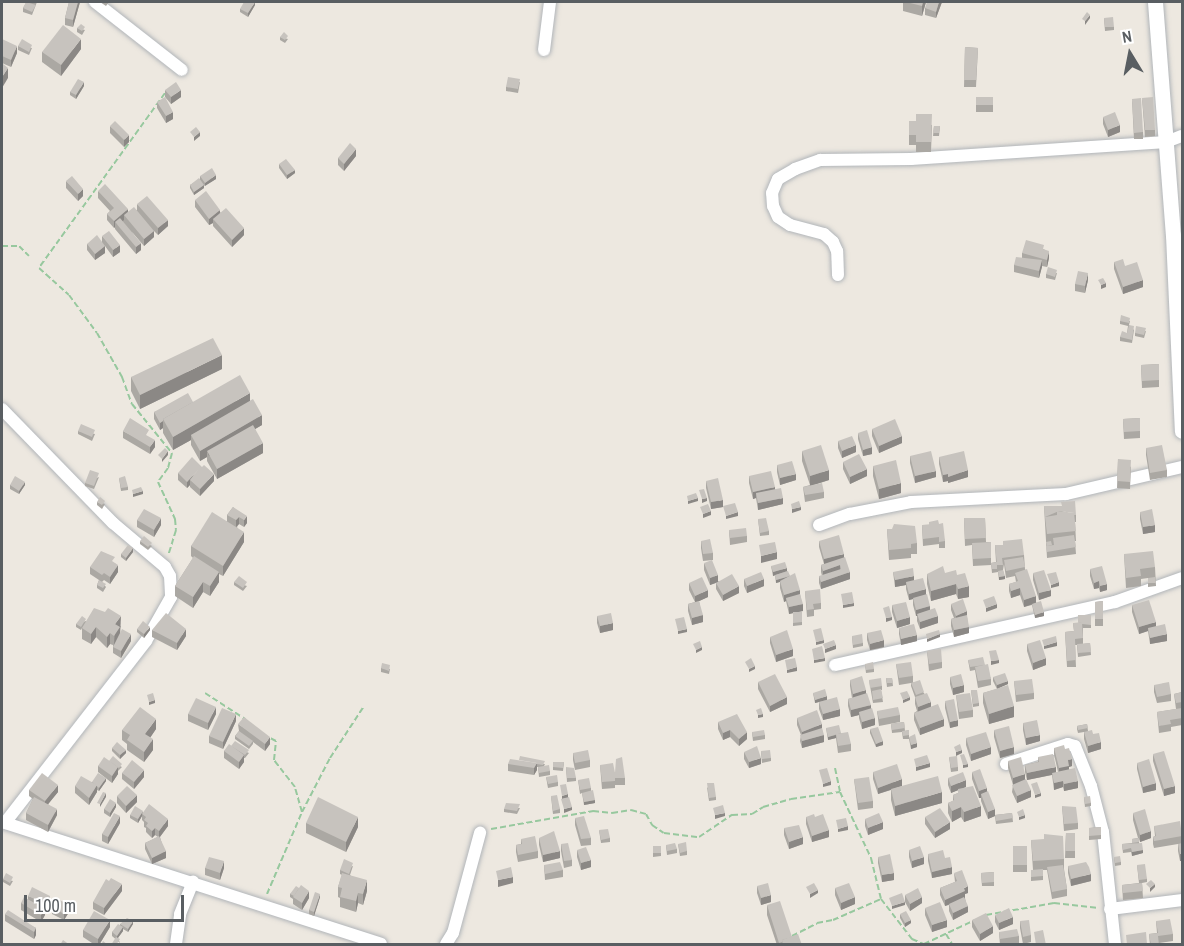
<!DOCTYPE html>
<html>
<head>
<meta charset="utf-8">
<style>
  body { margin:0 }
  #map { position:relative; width:1184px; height:946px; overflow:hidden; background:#ede8e0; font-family:"Archivo Narrow",sans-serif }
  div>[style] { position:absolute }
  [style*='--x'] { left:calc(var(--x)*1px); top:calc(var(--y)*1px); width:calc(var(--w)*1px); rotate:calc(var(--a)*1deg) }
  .path>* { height:2px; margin-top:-1px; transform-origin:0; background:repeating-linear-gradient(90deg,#97c89e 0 6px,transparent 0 9px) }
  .roads { filter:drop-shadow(0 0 2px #b1b5b9) drop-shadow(0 0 2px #b1b5b9) }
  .minor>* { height:12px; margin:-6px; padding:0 6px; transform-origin:6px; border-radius:6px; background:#fff }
  .tertiary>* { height:15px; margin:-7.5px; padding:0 7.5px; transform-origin:7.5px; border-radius:7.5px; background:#fff }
  .wall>* { inset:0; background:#aba8a3 }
  .shaded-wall>* { inset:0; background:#8b8885 }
  .building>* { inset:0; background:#c7c3be }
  span { translate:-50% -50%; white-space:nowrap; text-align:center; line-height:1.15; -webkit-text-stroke:4.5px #fff; paint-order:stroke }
  .frame { position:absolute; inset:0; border:3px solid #595e62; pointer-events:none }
  .north { position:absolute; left:1100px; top:24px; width:60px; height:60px; -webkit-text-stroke:4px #fff; paint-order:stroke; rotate:350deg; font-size:16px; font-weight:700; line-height:24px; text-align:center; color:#595e62 }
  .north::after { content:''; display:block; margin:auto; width:21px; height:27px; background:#595e62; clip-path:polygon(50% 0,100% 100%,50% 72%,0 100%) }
  .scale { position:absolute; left:24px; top:895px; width:160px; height:27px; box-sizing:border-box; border:3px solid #595e62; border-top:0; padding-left:8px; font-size:18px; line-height:21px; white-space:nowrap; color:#595e62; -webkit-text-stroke:4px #fff; paint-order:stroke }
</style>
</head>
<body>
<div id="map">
  <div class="path">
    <i style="--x:165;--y:93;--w:216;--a:125.8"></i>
    <i style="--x:39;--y:268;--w:40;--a:42"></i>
    <i style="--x:69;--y:295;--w:47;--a:53.6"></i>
    <i style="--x:97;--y:333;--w:51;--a:60.4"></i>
    <i style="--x:122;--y:377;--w:29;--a:70"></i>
    <i style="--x:132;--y:404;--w:63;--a:50.8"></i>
    <i style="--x:172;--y:453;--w:16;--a:105"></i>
    <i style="--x:168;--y:468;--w:17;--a:126"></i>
    <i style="--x:158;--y:482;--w:41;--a:65.3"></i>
    <i style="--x:175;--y:519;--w:11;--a:85"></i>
    <i style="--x:176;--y:530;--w:27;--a:107"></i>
    <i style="--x:2;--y:246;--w:17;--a:0"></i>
    <i style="--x:19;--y:246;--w:14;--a:45"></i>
    <i style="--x:205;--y:693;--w:48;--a:33"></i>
    <i style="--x:835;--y:768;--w:25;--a:78"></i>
    <i style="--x:840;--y:792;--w:73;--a:64.8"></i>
    <i style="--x:871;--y:858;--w:42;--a:76.3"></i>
    <i style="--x:302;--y:812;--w:61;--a:-62.6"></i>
    <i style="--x:330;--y:758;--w:62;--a:-56.8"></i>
    <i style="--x:491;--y:829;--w:104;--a:-10"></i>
    <i style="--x:593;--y:811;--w:19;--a:6"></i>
    <i style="--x:612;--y:813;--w:19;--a:-9"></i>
    <i style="--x:631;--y:810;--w:16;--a:15"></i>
    <i style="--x:646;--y:814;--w:13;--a:61"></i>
    <i style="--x:652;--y:825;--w:14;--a:34"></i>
    <i style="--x:664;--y:833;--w:35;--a:7"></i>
    <i style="--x:699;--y:837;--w:40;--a:-34"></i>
    <i style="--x:732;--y:815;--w:20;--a:-3"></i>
    <i style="--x:752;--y:814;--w:13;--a:-32"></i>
    <i style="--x:763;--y:807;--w:29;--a:-16"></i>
    <i style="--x:791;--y:799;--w:49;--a:-8.1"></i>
    <i style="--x:267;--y:894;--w:89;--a:-66.9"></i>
    <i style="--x:302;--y:812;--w:26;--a:-106"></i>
    <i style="--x:295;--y:787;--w:34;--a:-128"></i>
    <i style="--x:274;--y:760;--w:19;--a:-84"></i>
    <i style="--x:276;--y:741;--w:9;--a:-153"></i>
    <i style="--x:986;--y:915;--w:69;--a:-10"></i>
    <i style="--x:1054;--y:903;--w:45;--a:6.3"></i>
    <i style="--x:946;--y:934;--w:12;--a:59"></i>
    <i style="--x:792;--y:936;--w:28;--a:-27"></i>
    <i style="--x:817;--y:923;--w:16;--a:-11"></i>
    <i style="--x:833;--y:920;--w:52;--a:-23.6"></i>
    <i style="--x:881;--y:899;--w:51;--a:52.2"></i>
    <i style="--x:912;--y:939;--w:13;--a:23"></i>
    <i style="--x:924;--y:944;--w:56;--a:-25.2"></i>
  </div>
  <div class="roads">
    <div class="minor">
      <i style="--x:95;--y:2;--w:110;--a:38"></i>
      <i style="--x:544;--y:50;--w:48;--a:-82.9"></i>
      <i style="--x:838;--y:275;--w:24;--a:-92"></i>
      <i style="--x:837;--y:251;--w:10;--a:-114"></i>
      <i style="--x:833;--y:242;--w:12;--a:-138"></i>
      <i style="--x:824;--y:234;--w:35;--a:-165"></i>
      <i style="--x:790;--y:225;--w:14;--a:-146"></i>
      <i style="--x:778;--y:217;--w:12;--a:-114"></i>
      <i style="--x:773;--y:206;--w:13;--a:-94"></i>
      <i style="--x:772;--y:193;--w:15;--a:-67"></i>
      <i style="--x:778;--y:179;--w:20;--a:-30"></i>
      <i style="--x:795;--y:169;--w:27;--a:-20"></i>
      <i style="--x:820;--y:160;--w:91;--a:-0.6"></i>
      <i style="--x:911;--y:159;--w:256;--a:-3.8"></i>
      <i style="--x:1166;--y:142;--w:17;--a:-21"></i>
      <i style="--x:2;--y:409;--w:159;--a:45.8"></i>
      <i style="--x:113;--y:523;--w:68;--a:40.2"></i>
      <i style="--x:165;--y:567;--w:10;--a:61"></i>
      <i style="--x:170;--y:576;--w:21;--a:87"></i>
      <i style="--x:171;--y:597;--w:51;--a:119.6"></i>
      <i style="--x:146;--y:641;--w:230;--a:127.8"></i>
      <i style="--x:819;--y:525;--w:33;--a:-20"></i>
      <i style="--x:850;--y:514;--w:62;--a:-11.1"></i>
      <i style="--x:911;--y:502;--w:155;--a:-3"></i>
      <i style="--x:1066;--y:494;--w:119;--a:-13.1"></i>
      <i style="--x:835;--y:665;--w:287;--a:-12.7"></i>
      <i style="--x:1115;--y:602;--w:71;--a:-19.7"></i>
      <i style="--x:1006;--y:764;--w:65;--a:-17.9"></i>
      <i style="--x:1068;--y:744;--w:7;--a:16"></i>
      <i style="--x:1075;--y:746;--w:43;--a:68.2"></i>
      <i style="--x:1091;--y:786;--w:48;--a:75.4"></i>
      <i style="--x:1103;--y:832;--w:113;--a:83.9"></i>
      <i style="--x:2;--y:822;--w:398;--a:17.8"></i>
      <i style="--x:1110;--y:909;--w:73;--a:-7.1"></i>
      <i style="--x:176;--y:944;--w:30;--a:-82"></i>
      <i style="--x:180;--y:914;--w:35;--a:-68"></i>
      <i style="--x:446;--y:944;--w:13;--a:-58"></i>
      <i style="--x:453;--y:933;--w:104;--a:-74.9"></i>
    </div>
    <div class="tertiary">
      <i style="--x:1155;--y:2;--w:234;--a:85.6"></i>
      <i style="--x:1173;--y:235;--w:196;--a:87.4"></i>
    </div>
  </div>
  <div class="wall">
    <i style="clip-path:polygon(22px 2px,37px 2px,32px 15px,23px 12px,23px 8px,26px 3px)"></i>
    <i style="clip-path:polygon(69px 2px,80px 2px,73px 27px,65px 25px,65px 18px)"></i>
    <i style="clip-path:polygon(100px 2px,109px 2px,106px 6px)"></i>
    <i style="clip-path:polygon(903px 2px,926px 2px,922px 16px,903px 11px)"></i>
    <i style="clip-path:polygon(942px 2px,936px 18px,925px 15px,925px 8px)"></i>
    <i style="clip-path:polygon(255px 5px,248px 17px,240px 12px,240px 9px)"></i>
    <i style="clip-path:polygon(1104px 18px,1114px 27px,1114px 30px,1105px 31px)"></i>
    <i style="clip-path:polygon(77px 28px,85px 30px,82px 35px,77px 32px)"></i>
    <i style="clip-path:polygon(280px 37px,288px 39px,285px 43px,280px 40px)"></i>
    <i style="clip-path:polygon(2px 40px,17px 53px,11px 67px,2px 63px)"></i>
    <i style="clip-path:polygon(18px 46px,32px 48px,29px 55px,18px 50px)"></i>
    <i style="clip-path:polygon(965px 47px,978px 48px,976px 87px,964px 87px)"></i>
    <i style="clip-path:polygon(81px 49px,61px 76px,42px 62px,42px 52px)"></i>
    <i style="clip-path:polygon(520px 82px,518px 93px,506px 91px,506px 87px)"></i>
    <i style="clip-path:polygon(84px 86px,76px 99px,70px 95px,70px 92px)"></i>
    <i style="clip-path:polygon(165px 90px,181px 97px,171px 104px,165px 97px)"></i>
    <i style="clip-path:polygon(976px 97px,993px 97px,993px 112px,976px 112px)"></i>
    <i style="clip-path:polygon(1142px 98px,1155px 130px,1155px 136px,1145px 137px)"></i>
    <i style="clip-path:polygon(1132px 99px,1143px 132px,1143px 139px,1134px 139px)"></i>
    <i style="clip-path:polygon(157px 102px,173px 119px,166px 123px,157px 108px)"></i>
    <i style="clip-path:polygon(1103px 117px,1120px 132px,1108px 137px,1103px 124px)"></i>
    <i style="clip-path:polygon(909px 121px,932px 125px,931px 152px,916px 152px,916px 145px,909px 145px)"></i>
    <i style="clip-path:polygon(110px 126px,129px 142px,124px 147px,110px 133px)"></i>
    <i style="clip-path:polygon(934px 126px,940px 126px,939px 136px,933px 136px)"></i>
    <i style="clip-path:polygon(356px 156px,344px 171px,338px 165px,338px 158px)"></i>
    <i style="clip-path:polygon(279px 164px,295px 173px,287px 179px,279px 168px)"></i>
    <i style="clip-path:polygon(200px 176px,216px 179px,204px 186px,204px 188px,194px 195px,190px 188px,190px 185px,200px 179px)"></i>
    <i style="clip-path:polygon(66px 181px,83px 196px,78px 201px,66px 188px)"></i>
    <i style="clip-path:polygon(98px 191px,128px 212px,137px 210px,137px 204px,168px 226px,158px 235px,154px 231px,154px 237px,144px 246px,132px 232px,141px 250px,136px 254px,115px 229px,115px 227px,114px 228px,107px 220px,107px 214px,110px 211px,98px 198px)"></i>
    <i style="clip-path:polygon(195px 200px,220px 212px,244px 235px,232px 247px,213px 226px,213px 223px,209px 225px,195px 207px)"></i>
    <i style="clip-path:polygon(102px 236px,120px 252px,113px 257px,105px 246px,105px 253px,95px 260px,87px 250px,87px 244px,102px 242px)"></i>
    <i style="clip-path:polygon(1044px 249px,1049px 258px,1047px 267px,1042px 266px,1039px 278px,1014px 272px,1014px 265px,1022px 258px,1022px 253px)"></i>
    <i style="clip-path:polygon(1114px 262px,1125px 266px,1143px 287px,1123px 294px,1114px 269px)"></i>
    <i style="clip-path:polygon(1057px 273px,1055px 280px,1046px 278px,1046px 274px)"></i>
    <i style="clip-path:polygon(1088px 280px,1085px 293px,1075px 291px,1075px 284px)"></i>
    <i style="clip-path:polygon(1120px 321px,1130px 321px,1129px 325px,1134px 330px,1132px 343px,1120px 341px,1120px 337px,1127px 333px,1128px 326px,1120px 324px)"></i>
    <i style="clip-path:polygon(1146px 331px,1144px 338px,1135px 336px,1135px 333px)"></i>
    <i style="clip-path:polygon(1159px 364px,1159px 387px,1142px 388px,1141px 365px)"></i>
    <i style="clip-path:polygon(222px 369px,140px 409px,131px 391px,131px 377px)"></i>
    <i style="clip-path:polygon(250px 401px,262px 425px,255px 429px,263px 453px,217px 479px,207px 461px,207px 457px,200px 461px,191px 445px,191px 440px,173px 450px,163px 433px,163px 428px,160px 430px,154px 419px,154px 412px,193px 402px)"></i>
    <i style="clip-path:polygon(1140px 418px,1140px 438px,1124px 439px,1123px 419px)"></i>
    <i style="clip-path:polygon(872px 429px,902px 443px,879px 453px,872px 436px)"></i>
    <i style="clip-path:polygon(78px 431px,95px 434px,92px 441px,78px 434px)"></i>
    <i style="clip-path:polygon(123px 431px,155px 447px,150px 454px,123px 438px)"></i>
    <i style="clip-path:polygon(858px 433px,872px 454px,863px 456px,858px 439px)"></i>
    <i style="clip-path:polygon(838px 441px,856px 452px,842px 458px,838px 448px)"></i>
    <i style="clip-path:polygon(1146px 448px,1167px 470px,1167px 477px,1150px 480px,1146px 455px)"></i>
    <i style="clip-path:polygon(802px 451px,829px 480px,814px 485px,824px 492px,824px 498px,805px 502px,803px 487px,810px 485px,802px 461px)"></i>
    <i style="clip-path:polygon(910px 456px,936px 477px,915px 483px,910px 463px)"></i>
    <i style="clip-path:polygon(939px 457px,968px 477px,948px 483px,948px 481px,943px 482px,939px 464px)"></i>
    <i style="clip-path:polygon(1118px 459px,1131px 467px,1130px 489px,1117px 488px)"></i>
    <i style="clip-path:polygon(843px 462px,867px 476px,850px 484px,843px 469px)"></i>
    <i style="clip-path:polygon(777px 465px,796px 480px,780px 485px,777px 472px)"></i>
    <i style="clip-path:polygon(873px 466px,901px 493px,879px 499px,873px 476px)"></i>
    <i style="clip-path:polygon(178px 473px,214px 481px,200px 496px,190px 487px,190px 485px,187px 488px,178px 480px)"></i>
    <i style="clip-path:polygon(749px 476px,775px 489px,783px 504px,758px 510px,756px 498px,753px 499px,749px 483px)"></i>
    <i style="clip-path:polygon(99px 477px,94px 489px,85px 486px,85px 483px)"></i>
    <i style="clip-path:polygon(119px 478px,128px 487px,128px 490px,121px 491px)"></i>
    <i style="clip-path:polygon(706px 481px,723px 507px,711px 509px,706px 488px)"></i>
    <i style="clip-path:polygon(10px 485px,25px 485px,19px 494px,10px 489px)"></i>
    <i style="clip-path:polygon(97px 502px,105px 504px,102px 509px,97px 505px)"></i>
    <i style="clip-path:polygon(1044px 506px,1076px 515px,1076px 522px,1075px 522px,1076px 541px,1075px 541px,1076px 554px,1047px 558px)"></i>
    <i style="clip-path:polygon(233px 507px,247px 523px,244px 527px,239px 524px,237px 527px,244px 542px,223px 576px,219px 574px,219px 582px,210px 596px,203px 592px,193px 608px,175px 596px,175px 586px,193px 558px,191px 556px,191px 546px,227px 521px,227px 515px)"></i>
    <i style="clip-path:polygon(1140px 512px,1155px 532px,1143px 534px,1140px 519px)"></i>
    <i style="clip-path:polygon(964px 518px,985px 518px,986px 542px,991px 542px,991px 565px,973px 566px,972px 545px,965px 546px)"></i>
    <i style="clip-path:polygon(758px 519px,769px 531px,769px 535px,760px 536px)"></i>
    <i style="clip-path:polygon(137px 520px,161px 525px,154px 537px,137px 527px)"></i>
    <i style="clip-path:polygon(939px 524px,945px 541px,945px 548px,939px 548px,939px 544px,923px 546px,922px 525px)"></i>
    <i style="clip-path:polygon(887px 529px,892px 529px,917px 543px,917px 554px,911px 554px,911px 558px,889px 560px)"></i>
    <i style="clip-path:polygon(729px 530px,747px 536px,747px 542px,730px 545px)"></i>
    <i style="clip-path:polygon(140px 541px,152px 546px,148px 550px,140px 544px)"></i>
    <i style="clip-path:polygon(701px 541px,713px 553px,713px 560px,703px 561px,701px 548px)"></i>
    <i style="clip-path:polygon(819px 541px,844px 558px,850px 579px,821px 589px,819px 583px,819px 576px,822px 576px,821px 572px,821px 565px,824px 564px,819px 547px)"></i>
    <i style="clip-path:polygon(995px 545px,1024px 555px,1025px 569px,1036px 602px,1044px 616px,1035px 618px,1032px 605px,1024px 607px,1020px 595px,1011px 598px,1009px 591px,1009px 584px,1016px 582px,1015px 576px,1006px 578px,1004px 564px,1003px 570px,1005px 579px,999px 580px,998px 572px,992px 573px,991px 563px,996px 562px)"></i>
    <i style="clip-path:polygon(133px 552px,126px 561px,121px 557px,121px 554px)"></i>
    <i style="clip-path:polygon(1124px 554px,1155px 567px,1156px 586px,1148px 587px,1148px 578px,1141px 579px,1141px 586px,1126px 588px)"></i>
    <i style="clip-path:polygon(115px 563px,118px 572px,110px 584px,104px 580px,102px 582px,106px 587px,103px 592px,97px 588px,97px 585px,99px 580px,90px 574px,90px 567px)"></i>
    <i style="clip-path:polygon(704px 563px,718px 581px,739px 593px,723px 601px,716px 589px,716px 583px,710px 585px,704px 570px)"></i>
    <i style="clip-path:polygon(771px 566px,787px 571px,800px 594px,803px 611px,796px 612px,802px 612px,802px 625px,793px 626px,793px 613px,789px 614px,786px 601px,784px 602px,780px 588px,780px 582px,776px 583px,775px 575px,773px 576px)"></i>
    <i style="clip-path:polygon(1090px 569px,1107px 590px,1100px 592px,1099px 588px,1094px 589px,1090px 576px)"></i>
    <i style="clip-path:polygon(893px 572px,914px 580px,926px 595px,930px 610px,938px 623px,920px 629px,917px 621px,917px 616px,916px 616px,913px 605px,913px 599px,909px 600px,906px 589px,906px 585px,895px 587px)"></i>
    <i style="clip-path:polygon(945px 573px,957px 575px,969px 597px,958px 599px,956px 594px,931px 601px,927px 584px,927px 574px)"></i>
    <i style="clip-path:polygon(1033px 573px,1051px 596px,1039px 600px,1033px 580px)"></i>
    <i style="clip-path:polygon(744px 579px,764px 586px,747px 593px,744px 586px)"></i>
    <i style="clip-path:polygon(234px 582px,247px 586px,243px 591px,234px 585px)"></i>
    <i style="clip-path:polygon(689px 583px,708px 597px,699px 601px,703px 622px,692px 625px,688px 611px,688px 604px,695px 602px,689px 590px)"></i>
    <i style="clip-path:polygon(805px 591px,821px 603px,821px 609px,814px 610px,814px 616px,807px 617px)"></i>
    <i style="clip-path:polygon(1103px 601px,1103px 626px,1095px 626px,1095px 602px)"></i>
    <i style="clip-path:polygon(951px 604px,967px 617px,969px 633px,954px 637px,951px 626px,951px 619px,954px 618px,951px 610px)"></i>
    <i style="clip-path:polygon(892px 605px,910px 624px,897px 628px,892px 612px)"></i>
    <i style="clip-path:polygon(1132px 605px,1156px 626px,1167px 641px,1150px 644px,1148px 631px,1139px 634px,1132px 612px)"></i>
    <i style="clip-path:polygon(1091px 615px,1091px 628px,1083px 628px,1083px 644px,1090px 643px,1091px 655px,1078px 657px,1077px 645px,1075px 645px,1076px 667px,1067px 667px,1065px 632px,1074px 631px,1073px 623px,1078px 623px)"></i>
    <i style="clip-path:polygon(597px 616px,613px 630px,600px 633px,597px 623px)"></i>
    <i style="clip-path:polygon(86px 621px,121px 626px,120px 628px,120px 634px,131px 641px,121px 658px,113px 653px,113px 645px,110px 644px,107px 648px,96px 637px,91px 644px,82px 639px,82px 628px,81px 630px,76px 627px,76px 624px)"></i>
    <i style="clip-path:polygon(899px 628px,917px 641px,901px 645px,899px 634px)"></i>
    <i style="clip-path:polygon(137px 629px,150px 630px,144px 638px,137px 632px)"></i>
    <i style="clip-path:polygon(152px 630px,186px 636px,177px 650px,152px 637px)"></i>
    <i style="clip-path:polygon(867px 633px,884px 647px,870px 650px,867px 640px)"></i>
    <i style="clip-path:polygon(852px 636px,863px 643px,863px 646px,853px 648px)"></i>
    <i style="clip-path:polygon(770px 637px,793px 656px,776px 662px,770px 643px)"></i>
    <i style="clip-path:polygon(1027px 644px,1046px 665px,1033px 670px,1027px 651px)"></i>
    <i style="clip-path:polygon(927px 651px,942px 662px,942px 668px,929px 671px)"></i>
    <i style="clip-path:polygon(968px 660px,985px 665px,991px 679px,991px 685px,978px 688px,975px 670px,970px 671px)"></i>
    <i style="clip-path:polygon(865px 664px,874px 669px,874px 672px,866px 673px)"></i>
    <i style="clip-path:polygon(896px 664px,913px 676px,913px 682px,924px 693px,931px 707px,944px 726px,920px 735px,914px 720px,914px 713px,917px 711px,915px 704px,915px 697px,911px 686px,911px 683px,899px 685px)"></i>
    <i style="clip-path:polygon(381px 668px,390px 669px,389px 674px,381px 672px)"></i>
    <i style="clip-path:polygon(950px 677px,964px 692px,953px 695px,950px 684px)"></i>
    <i style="clip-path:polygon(993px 677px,1008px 684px,1000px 687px,1014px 717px,989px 724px,983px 703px,983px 693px,997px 689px,993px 681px)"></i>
    <i style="clip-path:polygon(886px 678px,892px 678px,893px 686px,887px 687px)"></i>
    <i style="clip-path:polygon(850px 680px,866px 694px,875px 725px,862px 729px,859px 718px,859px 715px,851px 717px,848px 706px,848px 699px,852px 698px,850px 686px)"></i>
    <i style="clip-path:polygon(869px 680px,882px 686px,882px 690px,881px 690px,883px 702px,873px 703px)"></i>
    <i style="clip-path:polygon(1014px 681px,1034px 693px,1034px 699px,1016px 702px)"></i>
    <i style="clip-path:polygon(758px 682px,787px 704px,770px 712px,758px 689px)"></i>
    <i style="clip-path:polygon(1154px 685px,1171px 694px,1171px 701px,1157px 703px,1154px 692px)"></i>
    <i style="clip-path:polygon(971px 690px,979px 703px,979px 706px,973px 707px)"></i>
    <i style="clip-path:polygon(1182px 692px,1182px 725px,1171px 727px,1171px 731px,1159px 733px,1157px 712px,1176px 709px,1174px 694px)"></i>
    <i style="clip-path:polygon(813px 693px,827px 700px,840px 716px,823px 720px,819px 709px,819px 702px,815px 703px)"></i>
    <i style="clip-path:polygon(956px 695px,973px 710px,973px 717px,959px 719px)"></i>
    <i style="clip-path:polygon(945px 701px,958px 726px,950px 728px,945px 708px)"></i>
    <i style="clip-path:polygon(877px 711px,900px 715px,900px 722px,879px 726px)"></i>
    <i style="clip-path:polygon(188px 714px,216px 714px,208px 730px,188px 721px)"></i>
    <i style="clip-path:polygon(797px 718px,822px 729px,824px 742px,802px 748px,800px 741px,801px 735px,797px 725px)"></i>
    <i style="clip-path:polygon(236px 721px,223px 749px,209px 743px,209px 736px)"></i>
    <i style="clip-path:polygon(718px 722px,747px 739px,739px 746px,730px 737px,723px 740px,718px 729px)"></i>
    <i style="clip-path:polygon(904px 722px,905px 731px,909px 730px,909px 737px,917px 747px,911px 749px,909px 739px,903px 739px,902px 732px,892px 733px,891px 724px)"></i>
    <i style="clip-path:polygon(1023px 723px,1040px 741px,1026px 745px,1023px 730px)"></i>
    <i style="clip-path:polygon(238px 724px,270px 744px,265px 751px,253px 742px,253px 744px,249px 749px,235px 739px,235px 736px,239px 731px)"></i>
    <i style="clip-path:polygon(1087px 724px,1088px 731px,1093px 734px,1101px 749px,1088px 753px,1084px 739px,1084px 732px,1078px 733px,1077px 729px,1077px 726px)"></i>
    <i style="clip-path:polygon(826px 728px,841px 733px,851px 744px,851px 751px,838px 753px,836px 738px,828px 740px)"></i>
    <i style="clip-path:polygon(156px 729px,150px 738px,153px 750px,144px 762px,127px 750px,127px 744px,122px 740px,122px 730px)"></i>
    <i style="clip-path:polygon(870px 729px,883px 745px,876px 747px,870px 733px)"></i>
    <i style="clip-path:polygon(994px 730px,1014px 754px,1000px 758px,994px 737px)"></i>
    <i style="clip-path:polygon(752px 732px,765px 735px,765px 739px,753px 741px)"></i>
    <i style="clip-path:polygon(966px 738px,991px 754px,971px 761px,966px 745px)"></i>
    <i style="clip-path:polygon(232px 746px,249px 753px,245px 758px,244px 758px,244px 762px,239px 769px,224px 758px,224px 751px)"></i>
    <i style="clip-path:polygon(112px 748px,126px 753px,120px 759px,112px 751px)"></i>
    <i style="clip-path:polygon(1054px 748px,1065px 749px,1072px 766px,1069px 767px,1069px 769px,1078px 788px,1064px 791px,1063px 787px,1054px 790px,1052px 775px,1027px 780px,1025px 772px,1025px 765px,1038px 762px,1038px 757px,1056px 772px,1058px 772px,1054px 754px)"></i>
    <i style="clip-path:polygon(761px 751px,771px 758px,771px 761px,762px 763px)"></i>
    <i style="clip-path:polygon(744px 752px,761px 764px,749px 768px,744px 759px)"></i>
    <i style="clip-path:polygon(573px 753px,590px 760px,590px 767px,575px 770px,573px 760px)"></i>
    <i style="clip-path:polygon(1153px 754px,1175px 793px,1164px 796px,1153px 761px)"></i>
    <i style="clip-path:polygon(949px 757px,958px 767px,958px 771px,951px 772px)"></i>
    <i style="clip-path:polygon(109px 761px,122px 767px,118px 771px,118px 774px,112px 783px,98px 772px,98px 766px)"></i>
    <i style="clip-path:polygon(1008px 761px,1025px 779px,1031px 797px,1017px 803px,1012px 792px,1013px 785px,1008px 768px)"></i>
    <i style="clip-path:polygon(553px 762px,564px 762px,563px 771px,553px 770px)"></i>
    <i style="clip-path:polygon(1137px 763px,1156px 790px,1143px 793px,1137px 769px)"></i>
    <i style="clip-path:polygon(508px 764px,545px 764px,544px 766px,550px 771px,550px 775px,539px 777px,538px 767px,537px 767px,537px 770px,534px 775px,508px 771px)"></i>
    <i style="clip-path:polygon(600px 765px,625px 778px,625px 785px,615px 785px,615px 788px,602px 789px)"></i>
    <i style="clip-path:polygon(566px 767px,576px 778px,576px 781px,567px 782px)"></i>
    <i style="clip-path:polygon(873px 772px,902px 786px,895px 788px,942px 803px,895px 816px,891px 800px,891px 790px,878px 794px,873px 779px)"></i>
    <i style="clip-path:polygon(972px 772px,987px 792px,995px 815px,1012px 813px,1013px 822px,996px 824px,995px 816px,988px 819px,981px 801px,981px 798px,979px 798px,972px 779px)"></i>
    <i style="clip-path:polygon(122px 773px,144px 777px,134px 789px,122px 779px)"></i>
    <i style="clip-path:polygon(546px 777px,558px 782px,558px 786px,548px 788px)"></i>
    <i style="clip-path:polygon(948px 778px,966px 787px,963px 788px,981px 816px,964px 822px,961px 817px,952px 822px,948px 813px,948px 803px,953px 801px,953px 795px,958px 793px,958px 790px,951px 793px,948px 785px)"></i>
    <i style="clip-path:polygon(854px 779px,873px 801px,873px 808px,858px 810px)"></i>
    <i style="clip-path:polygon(578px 780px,591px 788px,591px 791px,595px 803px,584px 805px,582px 793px,580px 794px)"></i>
    <i style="clip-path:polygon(106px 781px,99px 791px,97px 790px,97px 792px,89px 805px,75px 793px,75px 786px,92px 782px)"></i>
    <i style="clip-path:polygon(707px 787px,716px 797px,716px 800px,709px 801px)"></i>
    <i style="clip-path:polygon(29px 790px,58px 792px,48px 804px,57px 815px,48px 832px,26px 820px,26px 813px,33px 799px,29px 796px)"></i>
    <i style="clip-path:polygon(117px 796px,137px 802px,126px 813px,117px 803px)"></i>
    <i style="clip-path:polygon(551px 796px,560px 809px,560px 813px,553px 814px)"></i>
    <i style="clip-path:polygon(1084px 797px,1091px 803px,1091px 806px,1085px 807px)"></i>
    <i style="clip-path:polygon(1062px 806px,1078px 823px,1078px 829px,1064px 831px)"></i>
    <i style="clip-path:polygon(116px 807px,110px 817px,104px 813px,104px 809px)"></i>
    <i style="clip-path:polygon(520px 808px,517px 814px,504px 812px,504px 809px)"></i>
    <i style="clip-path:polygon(143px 813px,168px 826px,160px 837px,166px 858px,152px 864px,145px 849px,145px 843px,158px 837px,155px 835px,152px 838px,146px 832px,146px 828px,144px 827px,144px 822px,142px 820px,142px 816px,138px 823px,130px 818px,130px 815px)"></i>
    <i style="clip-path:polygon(1133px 813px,1151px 838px,1140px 842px,1139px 839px,1139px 843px,1143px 853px,1132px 856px,1131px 852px,1123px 853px,1122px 844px,1132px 843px,1132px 839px,1138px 838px,1133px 820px)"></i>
    <i style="clip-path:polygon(806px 817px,815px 817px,829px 837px,812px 842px,806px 824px)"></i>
    <i style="clip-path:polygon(925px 817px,950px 829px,935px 838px,925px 824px)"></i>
    <i style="clip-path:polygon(575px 818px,591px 838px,591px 845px,581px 846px,575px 825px)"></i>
    <i style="clip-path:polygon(865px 819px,883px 829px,868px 835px,865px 826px)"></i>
    <i style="clip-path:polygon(120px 823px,108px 844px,102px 841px,102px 834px)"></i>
    <i style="clip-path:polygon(306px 823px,358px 827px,346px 852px,306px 833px)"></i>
    <i style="clip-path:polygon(1154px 826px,1182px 836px,1182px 861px,1180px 861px,1178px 851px,1178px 844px,1154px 848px,1153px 844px,1153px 837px,1155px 836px)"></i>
    <i style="clip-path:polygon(1101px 827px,1101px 839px,1089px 840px,1089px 828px)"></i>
    <i style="clip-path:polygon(784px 828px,803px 844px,789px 849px,784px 835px)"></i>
    <i style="clip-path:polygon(599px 830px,610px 838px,610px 842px,601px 843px)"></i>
    <i style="clip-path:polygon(1066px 833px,1075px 833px,1075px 858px,1065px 858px)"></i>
    <i style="clip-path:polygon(539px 838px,560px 858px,543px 862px,539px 845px)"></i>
    <i style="clip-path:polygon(521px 839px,538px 851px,538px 858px,518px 862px,516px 852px,516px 845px,521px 844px)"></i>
    <i style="clip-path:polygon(1031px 840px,1064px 859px,1064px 869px,1067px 889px,1067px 896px,1052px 899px,1047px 870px,1043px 870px,1043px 880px,1031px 881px,1031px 870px,1033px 870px)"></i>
    <i style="clip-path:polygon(561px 844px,572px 860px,572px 866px,564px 868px,561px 851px)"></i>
    <i style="clip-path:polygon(678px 844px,687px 851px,687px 855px,680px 856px)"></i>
    <i style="clip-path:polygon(666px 845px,677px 849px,677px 853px,667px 855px)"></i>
    <i style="clip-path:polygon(653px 846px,661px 846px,661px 856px,653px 857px)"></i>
    <i style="clip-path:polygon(1013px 846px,1027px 846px,1027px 872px,1013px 872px)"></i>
    <i style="clip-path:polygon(577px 850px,591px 867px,581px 870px,577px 857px)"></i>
    <i style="clip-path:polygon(909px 850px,924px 864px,912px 868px,909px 857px)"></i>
    <i style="clip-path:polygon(928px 854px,945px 858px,952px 874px,932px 878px,928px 861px)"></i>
    <i style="clip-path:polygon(878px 857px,894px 880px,882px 882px,878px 863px)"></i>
    <i style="clip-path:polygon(1114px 857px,1121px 862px,1121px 865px,1115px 866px)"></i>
    <i style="clip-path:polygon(544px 865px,563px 870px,563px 877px,545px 880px)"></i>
    <i style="clip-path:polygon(1137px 865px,1147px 879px,1147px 882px,1142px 883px,1143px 898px,1123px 900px,1122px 885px,1139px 883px)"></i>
    <i style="clip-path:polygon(353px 866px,350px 875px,367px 891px,363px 905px,358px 903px,356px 912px,340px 907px,340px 898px,338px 897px,338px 887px,342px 875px,340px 874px,340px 870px)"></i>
    <i style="clip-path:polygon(1068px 866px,1091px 881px,1071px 886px,1068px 873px)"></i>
    <i style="clip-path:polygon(205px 868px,224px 868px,220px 880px,205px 875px)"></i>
    <i style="clip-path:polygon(994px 872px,994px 886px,982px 886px,981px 873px)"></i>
    <i style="clip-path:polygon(954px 873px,968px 893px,965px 894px,965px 898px,968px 912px,953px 920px,949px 911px,949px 905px,945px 906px,940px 895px,940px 888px,955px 882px)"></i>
    <i style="clip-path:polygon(3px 879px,13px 881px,10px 886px,3px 882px)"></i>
    <i style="clip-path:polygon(757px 886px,771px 902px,761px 905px,757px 893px)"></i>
    <i style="clip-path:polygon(299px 888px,309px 898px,302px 910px,293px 904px,293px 899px,290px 897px,290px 894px)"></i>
    <i style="clip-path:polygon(835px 888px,855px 904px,841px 910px,835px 895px)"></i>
    <i style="clip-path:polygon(122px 891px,104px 915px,93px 909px,93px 902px)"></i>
    <i style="clip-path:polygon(905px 895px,922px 903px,910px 911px,905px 902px)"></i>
    <i style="clip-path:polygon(28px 896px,50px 903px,46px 911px,45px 911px,45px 915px,41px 922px,21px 910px,21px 903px,28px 899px)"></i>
    <i style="clip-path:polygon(320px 897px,314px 916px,309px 914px,309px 910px)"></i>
    <i style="clip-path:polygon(767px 905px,792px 937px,802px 945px,777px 945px,767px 915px)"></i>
    <i style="clip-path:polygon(52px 907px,69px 912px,64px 920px,52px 914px)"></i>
    <i style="clip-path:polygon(925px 908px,947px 927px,932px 932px,925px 915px)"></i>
    <i style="clip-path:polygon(5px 914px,36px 928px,36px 935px,34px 939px,5px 921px)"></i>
    <i style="clip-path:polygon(900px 914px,911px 923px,905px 927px,900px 918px)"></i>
    <i style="clip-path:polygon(995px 915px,1013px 924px,999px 930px,995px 922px)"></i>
    <i style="clip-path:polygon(972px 920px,993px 933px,980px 941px,972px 927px)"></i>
    <i style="clip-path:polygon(1020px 921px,1031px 935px,1031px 942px,1023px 944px,1020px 928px)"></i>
    <i style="clip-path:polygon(1156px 921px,1173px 934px,1173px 941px,1159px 943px,1159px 945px,1150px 945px,1149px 934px,1157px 933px)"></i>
    <i style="clip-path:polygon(120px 924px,133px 924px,128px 932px,123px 929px,123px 931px,118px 938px,120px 943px,112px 936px,112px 932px,120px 926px)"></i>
    <i style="clip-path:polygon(110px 927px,99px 945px,95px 945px,83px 937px,83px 930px)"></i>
    <i style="clip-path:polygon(999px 932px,1019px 936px,1019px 943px,1010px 945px,1000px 945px)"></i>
  </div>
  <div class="shaded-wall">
    <i style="clip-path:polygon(78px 2px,80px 2px,73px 27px,73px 20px)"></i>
    <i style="clip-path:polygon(255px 2px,255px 5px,248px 17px,248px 13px)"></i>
    <i style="clip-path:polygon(923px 2px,926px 2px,922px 16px,922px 6px)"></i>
    <i style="clip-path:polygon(939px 2px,942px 2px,936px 18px,936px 12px)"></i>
    <i style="clip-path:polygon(1090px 15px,1090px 18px,1085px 25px,1085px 21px)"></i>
    <i style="clip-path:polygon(81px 39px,81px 49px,61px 76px,61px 65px)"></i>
    <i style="clip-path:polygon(17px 46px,17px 53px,11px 67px,11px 60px)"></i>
    <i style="clip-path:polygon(8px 68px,8px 78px,2px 88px,2px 77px)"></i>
    <i style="clip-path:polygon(84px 82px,84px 86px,76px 99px,76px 95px)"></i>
    <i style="clip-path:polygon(181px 90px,181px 97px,171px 104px,171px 97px)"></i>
    <i style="clip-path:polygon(173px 112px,173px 119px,166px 123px,166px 116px)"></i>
    <i style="clip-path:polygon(1120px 125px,1120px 132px,1108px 137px,1108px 130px)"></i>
    <i style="clip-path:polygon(200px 132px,200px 136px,194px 141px,194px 137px)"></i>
    <i style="clip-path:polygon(129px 135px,129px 142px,124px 147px,124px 140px)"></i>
    <i style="clip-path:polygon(356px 149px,356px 156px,344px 171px,344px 164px)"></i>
    <i style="clip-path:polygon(295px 170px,295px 173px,287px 179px,287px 175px)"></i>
    <i style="clip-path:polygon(216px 175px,216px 179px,205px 186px,205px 183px)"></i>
    <i style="clip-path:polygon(204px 185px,204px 188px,194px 195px,194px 192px)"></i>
    <i style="clip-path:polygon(83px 189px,83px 196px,78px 201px,78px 194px)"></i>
    <i style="clip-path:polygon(128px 209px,128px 216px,124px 215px,124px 220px,118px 225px,115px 222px,115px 227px,114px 228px,114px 221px)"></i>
    <i style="clip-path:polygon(220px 210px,220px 217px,213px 219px,213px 223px,209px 225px,209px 219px)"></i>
    <i style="clip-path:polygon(168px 220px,168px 226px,158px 235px,158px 228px)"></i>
    <i style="clip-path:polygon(244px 228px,244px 235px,232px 247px,232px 240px)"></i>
    <i style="clip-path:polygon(154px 231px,154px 237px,144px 246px,144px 239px)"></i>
    <i style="clip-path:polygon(141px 243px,141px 250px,136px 254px,136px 247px)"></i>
    <i style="clip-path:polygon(120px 245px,120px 252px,113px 257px,113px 250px)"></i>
    <i style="clip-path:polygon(105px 246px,105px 253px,95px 260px,95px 254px)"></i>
    <i style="clip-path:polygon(1049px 251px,1049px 258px,1047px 267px,1047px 260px)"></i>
    <i style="clip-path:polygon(1042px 260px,1042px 267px,1039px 278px,1039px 271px)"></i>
    <i style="clip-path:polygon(1088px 273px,1088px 280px,1085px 293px,1085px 286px)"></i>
    <i style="clip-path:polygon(1143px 280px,1143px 287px,1123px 294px,1123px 287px)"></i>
    <i style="clip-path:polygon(1106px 283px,1106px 287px,1101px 289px,1101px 285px)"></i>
    <i style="clip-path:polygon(222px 355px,222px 369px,140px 409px,140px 395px)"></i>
    <i style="clip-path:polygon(250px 393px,250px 406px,191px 435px,191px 440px,173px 450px,173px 437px)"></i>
    <i style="clip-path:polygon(262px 415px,262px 425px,209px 456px,207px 451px,207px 457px,200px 461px,200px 451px)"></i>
    <i style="clip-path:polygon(163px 421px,163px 428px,160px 430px,160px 423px)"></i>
    <i style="clip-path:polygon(902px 436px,902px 443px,879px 453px,879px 446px)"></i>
    <i style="clip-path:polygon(155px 440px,155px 447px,150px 454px,150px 447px)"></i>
    <i style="clip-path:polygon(263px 443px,263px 453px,217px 479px,217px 469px)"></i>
    <i style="clip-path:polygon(856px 445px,856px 452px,842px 458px,842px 451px)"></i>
    <i style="clip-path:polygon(872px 447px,872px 454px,863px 456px,863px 450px)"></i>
    <i style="clip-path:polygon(168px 451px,168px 455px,162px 462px,162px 459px)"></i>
    <i style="clip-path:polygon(867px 469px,867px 476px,850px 484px,850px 477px)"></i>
    <i style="clip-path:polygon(198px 470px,190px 480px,190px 485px,187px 488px,187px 482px)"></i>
    <i style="clip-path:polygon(829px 470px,829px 480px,810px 486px,810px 476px)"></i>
    <i style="clip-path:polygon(968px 470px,968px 477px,948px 483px,948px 477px)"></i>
    <i style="clip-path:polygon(936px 471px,936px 477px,915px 483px,915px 476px)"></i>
    <i style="clip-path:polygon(214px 474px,214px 481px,200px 496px,200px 489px)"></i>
    <i style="clip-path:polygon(796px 474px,796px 480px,780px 485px,780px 478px)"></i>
    <i style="clip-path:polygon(948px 474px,948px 481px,943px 482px,943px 475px)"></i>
    <i style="clip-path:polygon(25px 482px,25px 485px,19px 494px,19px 491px)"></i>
    <i style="clip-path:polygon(901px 483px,901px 493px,879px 499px,879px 489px)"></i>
    <i style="clip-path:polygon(775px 487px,775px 494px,756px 493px,756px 498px,753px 499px,753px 492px)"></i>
    <i style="clip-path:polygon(143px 491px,143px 494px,133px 497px,133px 494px)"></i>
    <i style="clip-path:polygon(698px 498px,698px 501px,688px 504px,688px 501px)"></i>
    <i style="clip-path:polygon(707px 498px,707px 501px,702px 503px,702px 499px)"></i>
    <i style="clip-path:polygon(783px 498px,783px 504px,758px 510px,758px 503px)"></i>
    <i style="clip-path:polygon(723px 500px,723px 507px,711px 509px,711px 502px)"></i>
    <i style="clip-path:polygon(801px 507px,801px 510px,792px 513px,792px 509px)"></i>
    <i style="clip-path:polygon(711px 511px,711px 515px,703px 518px,703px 514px)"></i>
    <i style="clip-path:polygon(738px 512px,738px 516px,726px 519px,726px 516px)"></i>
    <i style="clip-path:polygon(247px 516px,247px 523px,244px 527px,244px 520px)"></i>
    <i style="clip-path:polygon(239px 517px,239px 524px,236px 527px,236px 520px)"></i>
    <i style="clip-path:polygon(161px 518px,161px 525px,154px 537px,154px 530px)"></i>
    <i style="clip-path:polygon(1155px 525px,1155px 532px,1143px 534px,1143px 527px)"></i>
    <i style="clip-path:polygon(244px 532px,244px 542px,223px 576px,223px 566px)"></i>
    <i style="clip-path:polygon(133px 548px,133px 552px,126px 561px,126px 558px)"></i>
    <i style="clip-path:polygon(777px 552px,777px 559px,761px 563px,761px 556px)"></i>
    <i style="clip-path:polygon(844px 554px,844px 561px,824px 566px,824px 559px)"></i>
    <i style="clip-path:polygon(118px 565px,118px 572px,110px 584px,110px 577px)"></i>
    <i style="clip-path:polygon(840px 565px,840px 572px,823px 578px,823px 571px)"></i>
    <i style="clip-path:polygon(787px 568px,787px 571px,773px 576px,773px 572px)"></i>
    <i style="clip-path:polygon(219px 572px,219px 582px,210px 596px,210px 586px)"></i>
    <i style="clip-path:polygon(850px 572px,850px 579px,821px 589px,821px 582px)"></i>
    <i style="clip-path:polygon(718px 575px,718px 582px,710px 585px,710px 578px)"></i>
    <i style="clip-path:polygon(790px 576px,790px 579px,776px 583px,776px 580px)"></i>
    <i style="clip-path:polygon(914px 576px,914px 583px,906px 582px,906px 585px,895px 587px,895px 580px)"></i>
    <i style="clip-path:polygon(1005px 576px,1005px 579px,999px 580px,999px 577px)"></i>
    <i style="clip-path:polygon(764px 579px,764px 586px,747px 593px,747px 586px)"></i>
    <i style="clip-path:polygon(1099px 581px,1099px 588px,1094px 589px,1094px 583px)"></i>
    <i style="clip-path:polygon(203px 582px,203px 592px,193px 608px,193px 597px)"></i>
    <i style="clip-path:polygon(1059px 582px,1059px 586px,1051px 588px,1051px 585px)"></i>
    <i style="clip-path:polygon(956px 584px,956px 594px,931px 601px,931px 591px)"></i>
    <i style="clip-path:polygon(1107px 584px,1107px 590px,1100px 592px,1100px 586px)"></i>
    <i style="clip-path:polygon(739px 586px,739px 593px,723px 601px,723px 595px)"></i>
    <i style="clip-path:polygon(969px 586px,969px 597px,958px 599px,958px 589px)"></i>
    <i style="clip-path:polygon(1020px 588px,1020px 595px,1011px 598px,1011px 591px)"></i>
    <i style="clip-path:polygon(926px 589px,926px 596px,909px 600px,909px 594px)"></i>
    <i style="clip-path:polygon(708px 590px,708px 597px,695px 603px,695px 596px)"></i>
    <i style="clip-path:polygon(800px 590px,800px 597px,786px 598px,786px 601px,784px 602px,784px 595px)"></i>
    <i style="clip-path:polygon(1051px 590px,1051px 596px,1039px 600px,1039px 593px)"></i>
    <i style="clip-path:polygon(1036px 596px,1036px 603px,1024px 607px,1024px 600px)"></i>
    <i style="clip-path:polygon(854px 603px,854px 606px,843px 608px,843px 605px)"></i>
    <i style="clip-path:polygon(803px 604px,803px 611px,789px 614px,789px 607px)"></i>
    <i style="clip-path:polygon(997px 604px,997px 608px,986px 612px,986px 608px)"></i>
    <i style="clip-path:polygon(930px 606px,930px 613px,916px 616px,916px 610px)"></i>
    <i style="clip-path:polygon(967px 611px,967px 618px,956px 622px,956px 616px)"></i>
    <i style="clip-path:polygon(1044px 612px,1044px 616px,1035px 618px,1035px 615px)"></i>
    <i style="clip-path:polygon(703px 615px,703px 622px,692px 625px,692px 618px)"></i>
    <i style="clip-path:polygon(121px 616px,120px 637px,114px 646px,115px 624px)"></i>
    <i style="clip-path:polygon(938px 616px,938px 623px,920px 629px,920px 622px)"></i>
    <i style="clip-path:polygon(892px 617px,892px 620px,886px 622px,886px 618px)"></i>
    <i style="clip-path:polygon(910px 617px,910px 624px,897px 628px,897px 621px)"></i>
    <i style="clip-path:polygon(1156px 622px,1156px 629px,1148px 628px,1148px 631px,1139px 634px,1139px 627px)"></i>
    <i style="clip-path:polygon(613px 623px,613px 630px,600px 633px,600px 626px)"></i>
    <i style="clip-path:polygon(96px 627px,96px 637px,91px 644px,91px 634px)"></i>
    <i style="clip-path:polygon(150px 627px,150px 630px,144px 638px,144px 634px)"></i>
    <i style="clip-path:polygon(969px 627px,969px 633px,954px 637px,954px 630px)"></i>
    <i style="clip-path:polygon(186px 629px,186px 636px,177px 650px,177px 643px)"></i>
    <i style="clip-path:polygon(687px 629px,687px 632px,678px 634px,678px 631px)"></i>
    <i style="clip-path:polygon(110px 633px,110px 644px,107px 648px,107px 637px)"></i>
    <i style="clip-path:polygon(131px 634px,131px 641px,121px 658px,121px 651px)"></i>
    <i style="clip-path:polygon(940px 634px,940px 637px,927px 642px,927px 639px)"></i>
    <i style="clip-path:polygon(1167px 634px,1167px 641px,1150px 644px,1150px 638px)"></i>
    <i style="clip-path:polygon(917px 635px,917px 641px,901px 645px,901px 639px)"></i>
    <i style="clip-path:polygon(824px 640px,824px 643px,816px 645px,816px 642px)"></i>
    <i style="clip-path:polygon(884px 640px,884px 647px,870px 650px,870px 644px)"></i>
    <i style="clip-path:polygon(1057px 642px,1057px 646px,1044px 649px,1044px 646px)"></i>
    <i style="clip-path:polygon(836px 645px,836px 649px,825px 653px,825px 649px)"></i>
    <i style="clip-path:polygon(702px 647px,702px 650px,696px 653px,696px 650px)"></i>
    <i style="clip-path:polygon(793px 649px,793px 656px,776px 662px,776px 655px)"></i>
    <i style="clip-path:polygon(825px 658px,825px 661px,814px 663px,814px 660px)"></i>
    <i style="clip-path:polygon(1046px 658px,1046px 665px,1033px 670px,1033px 663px)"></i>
    <i style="clip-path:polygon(999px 660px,999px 663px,991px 665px,991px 661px)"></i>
    <i style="clip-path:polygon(755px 666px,755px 669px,749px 672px,749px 669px)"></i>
    <i style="clip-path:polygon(797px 667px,797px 671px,787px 673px,787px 670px)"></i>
    <i style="clip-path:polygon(1008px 681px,1008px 684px,997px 689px,997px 685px)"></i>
    <i style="clip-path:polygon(964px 685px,964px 692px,953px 695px,953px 688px)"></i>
    <i style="clip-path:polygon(866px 690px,866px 697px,853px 700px,853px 694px)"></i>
    <i style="clip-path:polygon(827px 696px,827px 700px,815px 703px,815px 700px)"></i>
    <i style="clip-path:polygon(787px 697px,787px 704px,770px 712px,770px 706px)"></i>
    <i style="clip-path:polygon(910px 697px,910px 700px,903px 703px,903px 700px)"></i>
    <i style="clip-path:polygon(155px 700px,155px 703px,149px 705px,149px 702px)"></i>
    <i style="clip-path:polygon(931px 702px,931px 709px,918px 714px,918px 707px)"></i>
    <i style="clip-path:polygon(871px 705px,871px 711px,859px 712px,859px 715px,851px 717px,851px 710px)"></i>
    <i style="clip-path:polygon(1014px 706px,1014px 717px,989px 724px,989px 714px)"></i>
    <i style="clip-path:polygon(216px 707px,216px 714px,208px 730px,208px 723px)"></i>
    <i style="clip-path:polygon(840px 709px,840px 716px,823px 720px,823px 714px)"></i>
    <i style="clip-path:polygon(236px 714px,236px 721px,223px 749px,223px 742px)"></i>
    <i style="clip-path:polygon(763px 714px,763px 717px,758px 718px,758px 715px)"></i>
    <i style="clip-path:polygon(875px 718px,875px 725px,862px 729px,862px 722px)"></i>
    <i style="clip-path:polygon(156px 719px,156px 729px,145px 745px,145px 734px)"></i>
    <i style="clip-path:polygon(944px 719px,944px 726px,920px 735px,920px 728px)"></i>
    <i style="clip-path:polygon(958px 720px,958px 726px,950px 728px,950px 722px)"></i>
    <i style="clip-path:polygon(822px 724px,822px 731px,802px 738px,802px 732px)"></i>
    <i style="clip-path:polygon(730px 730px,730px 737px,723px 740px,723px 733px)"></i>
    <i style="clip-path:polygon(747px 732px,747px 739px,739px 746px,739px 739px)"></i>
    <i style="clip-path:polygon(824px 735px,824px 742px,802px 748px,802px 741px)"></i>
    <i style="clip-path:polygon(836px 735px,836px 738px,828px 740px,828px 737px)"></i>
    <i style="clip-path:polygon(1040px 735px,1040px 741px,1026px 745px,1026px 738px)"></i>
    <i style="clip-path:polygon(270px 737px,270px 744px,265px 751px,265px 744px)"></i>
    <i style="clip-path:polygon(153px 739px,153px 750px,144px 762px,144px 752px)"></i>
    <i style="clip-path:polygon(883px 741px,883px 745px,876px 747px,876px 744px)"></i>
    <i style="clip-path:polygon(1101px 742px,1101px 749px,1088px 753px,1088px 746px)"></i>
    <i style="clip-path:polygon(917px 743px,917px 747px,911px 749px,911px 745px)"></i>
    <i style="clip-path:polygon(991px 747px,991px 754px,971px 761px,971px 754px)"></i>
    <i style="clip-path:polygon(1014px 747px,1014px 754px,1000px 758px,1000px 751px)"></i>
    <i style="clip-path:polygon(126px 750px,126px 753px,120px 759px,120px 755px)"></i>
    <i style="clip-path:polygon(962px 750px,962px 753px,956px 756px,956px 752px)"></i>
    <i style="clip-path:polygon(244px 755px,244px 762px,239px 769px,239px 762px)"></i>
    <i style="clip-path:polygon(761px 758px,761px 764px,749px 768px,749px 762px)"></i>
    <i style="clip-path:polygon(1072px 759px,1072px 766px,1069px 767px,1069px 773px,1059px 775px,1059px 768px,1068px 760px)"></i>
    <i style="clip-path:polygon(537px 763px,537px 770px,534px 775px,534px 768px)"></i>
    <i style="clip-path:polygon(930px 763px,930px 767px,916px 771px,916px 767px)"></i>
    <i style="clip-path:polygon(968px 764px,968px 767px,963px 768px,963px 765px)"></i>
    <i style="clip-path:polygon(118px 767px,118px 774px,112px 783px,112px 776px)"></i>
    <i style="clip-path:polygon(1056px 767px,1056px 774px,1027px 780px,1027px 773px)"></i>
    <i style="clip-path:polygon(144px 770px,144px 777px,134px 789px,134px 782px)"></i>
    <i style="clip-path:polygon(1025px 774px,1025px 781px,1013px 785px,1013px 778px)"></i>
    <i style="clip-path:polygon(106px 778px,106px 781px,99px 791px,99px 788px)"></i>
    <i style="clip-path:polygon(902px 779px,902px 786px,878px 794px,878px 788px)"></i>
    <i style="clip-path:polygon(966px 780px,966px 787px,951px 793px,951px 786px)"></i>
    <i style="clip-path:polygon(831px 781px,831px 785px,823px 787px,823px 784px)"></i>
    <i style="clip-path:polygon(1063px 781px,1063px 787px,1054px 790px,1054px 783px)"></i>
    <i style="clip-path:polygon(1078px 781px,1078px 788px,1064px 791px,1064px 784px)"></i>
    <i style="clip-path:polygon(1156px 783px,1156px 790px,1143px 793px,1143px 787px)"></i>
    <i style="clip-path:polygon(58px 785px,58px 792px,45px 808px,45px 801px)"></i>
    <i style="clip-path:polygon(97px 785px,97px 792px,89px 805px,89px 798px)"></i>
    <i style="clip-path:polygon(1175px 786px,1175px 793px,1164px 796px,1164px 789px)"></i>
    <i style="clip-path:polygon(987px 788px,987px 795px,981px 794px,981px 798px,979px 798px,979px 791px)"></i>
    <i style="clip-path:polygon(1031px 790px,1031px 797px,1017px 803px,1017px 796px)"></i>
    <i style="clip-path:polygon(942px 792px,942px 803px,895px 816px,895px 806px)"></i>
    <i style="clip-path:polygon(106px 793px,106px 797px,100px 807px,100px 804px)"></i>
    <i style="clip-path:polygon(1041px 793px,1041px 796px,1035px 798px,1035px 795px)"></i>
    <i style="clip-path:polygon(568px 794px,568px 798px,562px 799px,562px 796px)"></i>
    <i style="clip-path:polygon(137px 795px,137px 802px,126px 813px,126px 806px)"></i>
    <i style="clip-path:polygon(595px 800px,595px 803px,584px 805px,584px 802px)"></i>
    <i style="clip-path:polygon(116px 803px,116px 807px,110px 817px,110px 813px)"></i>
    <i style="clip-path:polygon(981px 806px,981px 816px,964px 822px,964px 812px)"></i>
    <i style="clip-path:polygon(572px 807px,572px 810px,564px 813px,564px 809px)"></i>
    <i style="clip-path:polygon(961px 807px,961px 817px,952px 822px,952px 811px)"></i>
    <i style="clip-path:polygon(57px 809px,57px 815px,48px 832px,48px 825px)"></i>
    <i style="clip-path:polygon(995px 809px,995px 816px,988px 819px,988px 812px)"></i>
    <i style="clip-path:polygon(143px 811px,142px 816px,138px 823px,138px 819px)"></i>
    <i style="clip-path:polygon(725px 813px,725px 816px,715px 819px,715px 815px)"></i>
    <i style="clip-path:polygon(1025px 815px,1025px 818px,1019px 820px,1019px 817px)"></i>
    <i style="clip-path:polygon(120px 816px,120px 823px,108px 844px,108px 837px)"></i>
    <i style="clip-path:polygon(358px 817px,358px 827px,346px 852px,346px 842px)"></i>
    <i style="clip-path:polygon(168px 819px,168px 826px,159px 838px,159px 831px)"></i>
    <i style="clip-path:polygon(883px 822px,883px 829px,868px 835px,868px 828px)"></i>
    <i style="clip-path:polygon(950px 822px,950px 829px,935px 838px,935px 832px)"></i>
    <i style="clip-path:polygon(848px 826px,848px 830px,838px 832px,838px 829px)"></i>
    <i style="clip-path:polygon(155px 828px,155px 835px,152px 838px,152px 831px)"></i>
    <i style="clip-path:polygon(829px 830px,829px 837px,812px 842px,812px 836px)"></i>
    <i style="clip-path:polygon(1151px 831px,1151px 838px,1140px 842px,1140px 835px)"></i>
    <i style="clip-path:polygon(803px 837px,803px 844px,789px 849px,789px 842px)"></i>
    <i style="clip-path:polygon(1143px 850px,1143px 853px,1132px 856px,1132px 852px)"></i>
    <i style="clip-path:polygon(166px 851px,166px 858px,152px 864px,152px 858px)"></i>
    <i style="clip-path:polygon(560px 851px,560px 858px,543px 862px,543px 855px)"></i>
    <i style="clip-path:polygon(1180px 854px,1182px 854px,1182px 861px,1180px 861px)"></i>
    <i style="clip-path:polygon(924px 857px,924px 864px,912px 868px,912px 861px)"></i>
    <i style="clip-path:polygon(591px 860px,591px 867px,581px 870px,581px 863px)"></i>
    <i style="clip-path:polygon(224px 861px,224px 868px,220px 880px,220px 873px)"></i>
    <i style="clip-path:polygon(952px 867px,952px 874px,932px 878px,932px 872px)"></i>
    <i style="clip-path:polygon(894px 873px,894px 880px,882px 882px,882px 875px)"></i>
    <i style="clip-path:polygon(1091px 874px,1091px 881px,1071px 886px,1071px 879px)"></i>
    <i style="clip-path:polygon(513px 877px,513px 883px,498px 887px,498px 880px)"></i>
    <i style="clip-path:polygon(367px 880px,367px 891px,363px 905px,363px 894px)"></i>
    <i style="clip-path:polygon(122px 884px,122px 891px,104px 915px,104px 908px)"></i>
    <i style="clip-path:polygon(1155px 884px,1155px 887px,1150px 892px,1150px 888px)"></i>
    <i style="clip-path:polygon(968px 886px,968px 893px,965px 894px,965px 898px,945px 906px,945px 900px)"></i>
    <i style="clip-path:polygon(818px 890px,818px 893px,810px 898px,810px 894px)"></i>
    <i style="clip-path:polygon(309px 891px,309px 898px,302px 910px,302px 903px)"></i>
    <i style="clip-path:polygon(358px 893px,358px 903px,356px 912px,356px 901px)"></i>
    <i style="clip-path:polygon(320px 894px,320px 897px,314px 916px,314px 912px)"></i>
    <i style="clip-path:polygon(771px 895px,771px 902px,761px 905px,761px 898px)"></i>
    <i style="clip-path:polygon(50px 896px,50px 903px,46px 911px,46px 904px)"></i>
    <i style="clip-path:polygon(855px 897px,855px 904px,841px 910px,841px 903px)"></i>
    <i style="clip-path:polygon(922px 897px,922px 903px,910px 911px,910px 904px)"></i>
    <i style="clip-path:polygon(905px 902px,905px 905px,892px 909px,892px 906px)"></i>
    <i style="clip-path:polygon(69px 905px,69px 912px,64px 920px,64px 914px)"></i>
    <i style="clip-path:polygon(968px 906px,968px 912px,953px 920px,953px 913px)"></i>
    <i style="clip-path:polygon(45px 909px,45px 915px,41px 922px,41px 915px)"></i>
    <i style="clip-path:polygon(1013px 917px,1013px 924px,999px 930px,999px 923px)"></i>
    <i style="clip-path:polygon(110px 920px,110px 927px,99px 945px,98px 945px,98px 939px)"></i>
    <i style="clip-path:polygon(911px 920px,911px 923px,905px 927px,905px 923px)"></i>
    <i style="clip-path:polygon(947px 920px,947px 927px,932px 932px,932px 925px)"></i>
    <i style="clip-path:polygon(133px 921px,133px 924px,128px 932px,128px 929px)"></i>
    <i style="clip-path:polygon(993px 926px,993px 933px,980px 941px,980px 934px)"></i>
    <i style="clip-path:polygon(123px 927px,123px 931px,117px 939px,117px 936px)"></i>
    <i style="clip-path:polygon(36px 928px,36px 935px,34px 939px,34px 932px)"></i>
  </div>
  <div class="building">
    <i style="clip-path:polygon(26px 2px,36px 5px,32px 12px,23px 8px)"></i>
    <i style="clip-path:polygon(69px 2px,78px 2px,73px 20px,65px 18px)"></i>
    <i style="clip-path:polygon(244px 2px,255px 2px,248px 13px,240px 9px)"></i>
    <i style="clip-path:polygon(906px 2px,923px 2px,922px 6px)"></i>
    <i style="clip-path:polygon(927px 2px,939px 2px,936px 12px,925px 8px)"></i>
    <i style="clip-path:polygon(1087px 12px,1090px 15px,1085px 21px,1082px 19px)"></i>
    <i style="clip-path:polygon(1113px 17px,1114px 27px,1105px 27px,1104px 18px)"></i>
    <i style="clip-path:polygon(81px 24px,85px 27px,82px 31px,77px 28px)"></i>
    <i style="clip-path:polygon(63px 25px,81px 39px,61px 65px,42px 52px)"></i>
    <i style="clip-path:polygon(284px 32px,288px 36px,285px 40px,280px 37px)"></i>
    <i style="clip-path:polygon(2px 39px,17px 46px,11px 60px,2px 56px)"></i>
    <i style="clip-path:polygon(22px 39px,32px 45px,29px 52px,18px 46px)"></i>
    <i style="clip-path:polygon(965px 47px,978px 48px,976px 80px,964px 80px)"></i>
    <i style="clip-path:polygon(2px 63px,8px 68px,2px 77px)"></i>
    <i style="clip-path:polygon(508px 77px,520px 79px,518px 89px,506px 87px)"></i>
    <i style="clip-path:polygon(78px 79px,84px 82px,76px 95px,70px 92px)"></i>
    <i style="clip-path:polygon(176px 82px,181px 90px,171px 97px,165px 90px)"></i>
    <i style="clip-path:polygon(165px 97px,173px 112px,166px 116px,157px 102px)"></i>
    <i style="clip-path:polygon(976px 97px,993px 97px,993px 105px,976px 105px)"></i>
    <i style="clip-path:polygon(1153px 97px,1155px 130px,1145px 130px,1142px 98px)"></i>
    <i style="clip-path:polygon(1141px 98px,1143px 132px,1134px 133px,1132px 99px)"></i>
    <i style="clip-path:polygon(1115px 112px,1120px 125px,1108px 130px,1103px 117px)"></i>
    <i style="clip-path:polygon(916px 114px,932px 114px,931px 142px,916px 142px,916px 135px,909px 135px,909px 121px,916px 121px)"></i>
    <i style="clip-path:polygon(115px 121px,129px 135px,124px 140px,110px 126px)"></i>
    <i style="clip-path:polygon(934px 126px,940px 126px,939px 133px,933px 133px)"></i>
    <i style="clip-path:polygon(196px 127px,200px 132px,194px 137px,190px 132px)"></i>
    <i style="clip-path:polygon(350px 143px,356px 149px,344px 164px,338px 158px)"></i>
    <i style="clip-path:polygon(286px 159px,295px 170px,287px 175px,279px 164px)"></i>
    <i style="clip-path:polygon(212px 168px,216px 175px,205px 183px,200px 176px)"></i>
    <i style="clip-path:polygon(72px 176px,83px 189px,78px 194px,66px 181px)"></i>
    <i style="clip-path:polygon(199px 178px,204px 185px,194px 192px,190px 185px)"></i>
    <i style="clip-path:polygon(105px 184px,128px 209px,114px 221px,107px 214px,114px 208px,98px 191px)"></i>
    <i style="clip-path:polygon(206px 191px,220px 210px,209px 219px,195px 200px)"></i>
    <i style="clip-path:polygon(147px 196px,168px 220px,158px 228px,137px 204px)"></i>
    <i style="clip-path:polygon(134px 207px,154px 231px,144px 239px,124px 215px)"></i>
    <i style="clip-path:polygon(226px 208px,244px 228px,232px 240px,213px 219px)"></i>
    <i style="clip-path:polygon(120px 218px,141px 243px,136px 247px,115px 222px)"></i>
    <i style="clip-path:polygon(109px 231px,120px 245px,113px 250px,102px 236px)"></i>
    <i style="clip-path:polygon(97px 235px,105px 246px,95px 254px,87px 244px)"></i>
    <i style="clip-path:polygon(1026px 240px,1044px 245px,1043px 249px,1049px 251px,1047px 260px,1022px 253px)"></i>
    <i style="clip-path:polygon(1016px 257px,1042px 260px,1039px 271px,1014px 265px)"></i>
    <i style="clip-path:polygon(1123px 259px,1125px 266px,1137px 262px,1143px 280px,1123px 287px,1114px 262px)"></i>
    <i style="clip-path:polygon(1048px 267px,1057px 270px,1055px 277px,1046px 274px)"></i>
    <i style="clip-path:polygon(1078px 271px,1088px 273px,1085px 286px,1075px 284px)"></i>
    <i style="clip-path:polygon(1103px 278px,1106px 283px,1101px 285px,1098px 280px)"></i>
    <i style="clip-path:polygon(1121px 315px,1130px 318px,1129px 323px,1120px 321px)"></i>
    <i style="clip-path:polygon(1129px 325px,1134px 326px,1132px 340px,1120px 337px,1122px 331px,1127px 333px)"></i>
    <i style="clip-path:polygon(1136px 326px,1146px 328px,1144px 335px,1135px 333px)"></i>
    <i style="clip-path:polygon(213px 338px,222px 355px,140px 395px,131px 377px)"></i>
    <i style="clip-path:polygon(1159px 364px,1159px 380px,1142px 381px,1141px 365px)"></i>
    <i style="clip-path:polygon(240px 375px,250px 393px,173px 437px,163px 419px)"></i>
    <i style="clip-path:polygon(188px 393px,193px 402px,163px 419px,163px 421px,160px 423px,154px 412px)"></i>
    <i style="clip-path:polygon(253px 399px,262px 415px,200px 451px,191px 435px)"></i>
    <i style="clip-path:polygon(130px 418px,149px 430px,146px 435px,155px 440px,150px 447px,123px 431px)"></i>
    <i style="clip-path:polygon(1140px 418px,1140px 431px,1124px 432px,1123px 419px)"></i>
    <i style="clip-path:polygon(895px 419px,902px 436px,879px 446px,872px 429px)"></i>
    <i style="clip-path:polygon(81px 424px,95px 430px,92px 437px,78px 431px)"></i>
    <i style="clip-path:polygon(253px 425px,263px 443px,217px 469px,207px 451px)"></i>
    <i style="clip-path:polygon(867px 430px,872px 447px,863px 450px,858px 433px)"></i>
    <i style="clip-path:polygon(852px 436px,856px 445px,842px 451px,838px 441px)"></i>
    <i style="clip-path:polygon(821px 445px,829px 470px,810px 476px,802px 451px)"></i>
    <i style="clip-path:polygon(1162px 445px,1167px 470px,1150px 473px,1146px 448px)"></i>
    <i style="clip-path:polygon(165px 448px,168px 451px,162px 459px,158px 455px)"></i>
    <i style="clip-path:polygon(931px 451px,936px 471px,915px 476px,910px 456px)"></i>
    <i style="clip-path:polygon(964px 451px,968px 470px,948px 477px,948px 474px,943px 475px,939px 457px)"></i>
    <i style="clip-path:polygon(859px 454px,867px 469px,850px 477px,843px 462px)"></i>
    <i style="clip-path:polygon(192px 457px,202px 467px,204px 465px,214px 474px,200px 489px,190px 480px,198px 470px,187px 482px,178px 473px)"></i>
    <i style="clip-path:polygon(1118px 459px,1131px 460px,1130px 482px,1117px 481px)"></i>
    <i style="clip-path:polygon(896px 460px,901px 483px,879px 489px,873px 466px)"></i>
    <i style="clip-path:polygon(792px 461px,796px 474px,780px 478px,777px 465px)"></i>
    <i style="clip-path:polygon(90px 470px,99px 473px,94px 486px,85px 483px)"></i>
    <i style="clip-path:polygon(771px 471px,775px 487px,753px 492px,749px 476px)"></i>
    <i style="clip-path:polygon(15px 476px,25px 482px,19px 491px,10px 485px)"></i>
    <i style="clip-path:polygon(125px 476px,128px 487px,121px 488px,119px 478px)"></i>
    <i style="clip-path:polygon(718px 478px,723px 500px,711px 502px,706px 481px)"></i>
    <i style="clip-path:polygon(822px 483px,824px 492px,805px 495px,803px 487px)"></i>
    <i style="clip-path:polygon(141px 487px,143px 491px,133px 494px,132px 490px)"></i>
    <i style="clip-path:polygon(781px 488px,783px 498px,758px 503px,756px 493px)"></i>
    <i style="clip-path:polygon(704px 489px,707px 498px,702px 499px,699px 490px)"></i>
    <i style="clip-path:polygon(696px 493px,698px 498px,688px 501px,687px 496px)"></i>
    <i style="clip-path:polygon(100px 497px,105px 501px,102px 505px,97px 502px)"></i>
    <i style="clip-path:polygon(799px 501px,801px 507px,792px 509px,791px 504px)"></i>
    <i style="clip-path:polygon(1075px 501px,1076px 515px,1074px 515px,1074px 513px,1059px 511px,1045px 517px,1044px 506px,1062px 506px,1061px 502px)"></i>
    <i style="clip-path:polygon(735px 503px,738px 512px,726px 516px,723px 506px)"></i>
    <i style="clip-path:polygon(708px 504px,711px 511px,703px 514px,700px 507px)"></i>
    <i style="clip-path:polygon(233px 507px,247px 516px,244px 520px,239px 517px,236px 520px,227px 515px)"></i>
    <i style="clip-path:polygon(144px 509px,161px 518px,154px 530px,137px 520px)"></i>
    <i style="clip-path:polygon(1152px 509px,1155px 525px,1143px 527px,1140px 512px)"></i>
    <i style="clip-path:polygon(1057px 511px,1074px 513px,1076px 531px,1047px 534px,1045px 517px,1057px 515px)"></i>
    <i style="clip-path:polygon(212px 512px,244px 532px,223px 566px,191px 546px)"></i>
    <i style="clip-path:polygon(766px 518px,769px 531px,760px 533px,758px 519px)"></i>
    <i style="clip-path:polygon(964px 518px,985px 518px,986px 538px,965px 539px)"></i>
    <i style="clip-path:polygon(938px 520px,939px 524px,943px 523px,945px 541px,939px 542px,939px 537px,923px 539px,922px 525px,929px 525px,929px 522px)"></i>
    <i style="clip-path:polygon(894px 524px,915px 526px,917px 543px,911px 544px,911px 548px,889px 550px,887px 529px,892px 529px)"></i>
    <i style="clip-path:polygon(746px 528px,747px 536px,730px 538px,729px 530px)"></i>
    <i style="clip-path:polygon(839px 535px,844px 554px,824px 559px,819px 541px)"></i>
    <i style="clip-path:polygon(1074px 535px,1076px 547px,1047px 552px,1046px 546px,1054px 545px,1053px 538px)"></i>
    <i style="clip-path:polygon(144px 536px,152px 543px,148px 547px,140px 541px)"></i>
    <i style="clip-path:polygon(710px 539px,713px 553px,703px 554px,701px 541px)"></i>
    <i style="clip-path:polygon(1022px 539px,1024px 555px,1002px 558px,1003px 565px,997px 565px,995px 545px,1003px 545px,1003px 541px)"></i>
    <i style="clip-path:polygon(1051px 541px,1052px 545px,1047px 546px,1046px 542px)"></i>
    <i style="clip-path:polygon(775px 542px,777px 552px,761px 556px,759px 545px)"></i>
    <i style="clip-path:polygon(991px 542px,991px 558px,973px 559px,972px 543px)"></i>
    <i style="clip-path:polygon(128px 545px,133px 548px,126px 558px,121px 554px)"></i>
    <i style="clip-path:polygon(101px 551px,115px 557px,112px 561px,118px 565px,110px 577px,104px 573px,102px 575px,90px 567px)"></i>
    <i style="clip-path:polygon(1153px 551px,1155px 567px,1140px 569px,1141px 576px,1126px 578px,1124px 554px)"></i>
    <i style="clip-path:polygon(194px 556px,219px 572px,210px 586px,203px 582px,193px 597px,175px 586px)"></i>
    <i style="clip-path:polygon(845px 557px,850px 572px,821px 582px,819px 576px,841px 569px,840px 565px,823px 571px,821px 565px)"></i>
    <i style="clip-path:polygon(1023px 557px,1025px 567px,1006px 571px,1004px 560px)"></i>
    <i style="clip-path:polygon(712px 560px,718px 575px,710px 578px,704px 563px)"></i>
    <i style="clip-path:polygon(785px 562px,787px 568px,773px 572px,771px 566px)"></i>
    <i style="clip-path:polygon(997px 562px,997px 569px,992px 569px,991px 563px)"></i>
    <i style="clip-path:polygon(943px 566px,945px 573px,956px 570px,957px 575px,965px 573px,969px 586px,958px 589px,956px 584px,931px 591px,927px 574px)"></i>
    <i style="clip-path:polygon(1102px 566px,1107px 584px,1100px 586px,1099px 581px,1094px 583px,1090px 569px)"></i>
    <i style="clip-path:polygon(913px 568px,914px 576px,895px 580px,893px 572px)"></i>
    <i style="clip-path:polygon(1027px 569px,1036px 596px,1024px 600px,1020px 588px,1011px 591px,1009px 584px,1018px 581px,1015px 573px)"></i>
    <i style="clip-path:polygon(1003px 570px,1005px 576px,999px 577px,998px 571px)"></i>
    <i style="clip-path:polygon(1044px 570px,1051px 590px,1039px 593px,1033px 573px)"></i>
    <i style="clip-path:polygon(788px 571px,790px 576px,776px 580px,775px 575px)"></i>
    <i style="clip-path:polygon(761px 572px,764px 579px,747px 586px,744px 579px)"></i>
    <i style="clip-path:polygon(1056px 572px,1059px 582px,1051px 585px,1047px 574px)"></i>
    <i style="clip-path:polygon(795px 573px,800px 590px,784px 595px,780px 581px)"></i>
    <i style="clip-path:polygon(732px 574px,739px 586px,723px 595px,716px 583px)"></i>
    <i style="clip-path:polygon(239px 576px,247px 582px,243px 588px,234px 582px)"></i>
    <i style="clip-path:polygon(702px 577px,708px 590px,695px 596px,689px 583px)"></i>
    <i style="clip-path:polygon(1155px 577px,1156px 583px,1148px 583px,1148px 578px)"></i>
    <i style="clip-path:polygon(923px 578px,926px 589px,909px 594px,906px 582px)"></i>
    <i style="clip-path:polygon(99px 580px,106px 584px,103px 588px,97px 585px)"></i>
    <i style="clip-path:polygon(820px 589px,821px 603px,813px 604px,814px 609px,807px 610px,805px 591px)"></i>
    <i style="clip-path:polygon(852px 592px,854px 603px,843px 605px,841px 594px)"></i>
    <i style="clip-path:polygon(800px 594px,803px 604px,789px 607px,786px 598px)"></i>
    <i style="clip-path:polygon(927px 594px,930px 606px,916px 610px,913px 598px)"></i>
    <i style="clip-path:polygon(994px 596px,997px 604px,986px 608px,983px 600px)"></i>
    <i style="clip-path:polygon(963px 599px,967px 611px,956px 616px,951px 604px)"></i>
    <i style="clip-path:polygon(1149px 600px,1156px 622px,1139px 627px,1132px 605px)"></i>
    <i style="clip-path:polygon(699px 601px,703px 615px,692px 618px,688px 604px)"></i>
    <i style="clip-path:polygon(1041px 601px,1044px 612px,1035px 615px,1032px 604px)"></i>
    <i style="clip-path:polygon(1103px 601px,1103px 619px,1095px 619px,1095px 602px)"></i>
    <i style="clip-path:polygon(906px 602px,910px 617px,897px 621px,892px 605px)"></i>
    <i style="clip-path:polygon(889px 606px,892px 617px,886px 618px,883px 608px)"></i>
    <i style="clip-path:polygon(94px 608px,105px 612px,108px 608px,121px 616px,115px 624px,120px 627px,114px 636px,110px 633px,107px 637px,96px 627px,91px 634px,82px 628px)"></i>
    <i style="clip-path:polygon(935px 608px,938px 616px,920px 622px,917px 614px)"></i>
    <i style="clip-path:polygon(793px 612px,802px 612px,802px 622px,793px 623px)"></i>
    <i style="clip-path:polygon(166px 613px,186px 629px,177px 643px,152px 630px)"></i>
    <i style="clip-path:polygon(611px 613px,613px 623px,600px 626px,597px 616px)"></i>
    <i style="clip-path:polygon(967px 615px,969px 627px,954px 630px,951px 619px)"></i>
    <i style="clip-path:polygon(1078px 615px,1091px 615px,1091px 625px,1082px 624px,1082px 622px,1078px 623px)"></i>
    <i style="clip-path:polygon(82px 616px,86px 619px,81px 627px,76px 624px)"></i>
    <i style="clip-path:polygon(684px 617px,687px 629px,678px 631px,675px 619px)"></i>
    <i style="clip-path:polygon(143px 621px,150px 627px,144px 634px,137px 629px)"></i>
    <i style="clip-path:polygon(1082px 622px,1083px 638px,1075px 639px,1076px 660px,1067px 661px,1065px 632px,1074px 631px,1073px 623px)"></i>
    <i style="clip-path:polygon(914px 624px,917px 635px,901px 639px,899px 628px)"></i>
    <i style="clip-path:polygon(1165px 624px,1167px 634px,1150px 638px,1148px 628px)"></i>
    <i style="clip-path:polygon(821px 628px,824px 640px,816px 642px,813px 630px)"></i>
    <i style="clip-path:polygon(122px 629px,131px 634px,121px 651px,113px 647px)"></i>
    <i style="clip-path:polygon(787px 630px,793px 649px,776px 655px,770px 637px)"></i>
    <i style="clip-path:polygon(881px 630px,884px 640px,870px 644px,867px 633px)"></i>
    <i style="clip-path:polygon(939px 630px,940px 634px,927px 639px,926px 634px)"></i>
    <i style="clip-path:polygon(862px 634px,863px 643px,853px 645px,852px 636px)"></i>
    <i style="clip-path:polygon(1056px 636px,1057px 642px,1044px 646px,1042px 640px)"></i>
    <i style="clip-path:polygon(834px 640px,836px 645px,825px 649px,823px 644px)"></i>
    <i style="clip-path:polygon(1040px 640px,1046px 658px,1033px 663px,1027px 644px)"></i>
    <i style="clip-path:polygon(700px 641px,702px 647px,696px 650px,693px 644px)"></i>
    <i style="clip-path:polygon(1090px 643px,1091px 652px,1078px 653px,1077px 644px)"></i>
    <i style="clip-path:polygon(822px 646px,825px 658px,814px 660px,812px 649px)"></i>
    <i style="clip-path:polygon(941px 649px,942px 662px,929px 664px,927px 651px)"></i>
    <i style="clip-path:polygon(996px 650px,999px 660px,991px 661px,989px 651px)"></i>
    <i style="clip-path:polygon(983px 657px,985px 665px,970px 667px,968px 660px)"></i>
    <i style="clip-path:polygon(751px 658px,755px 666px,749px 669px,745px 662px)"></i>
    <i style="clip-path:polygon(795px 658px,797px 667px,787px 670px,785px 660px)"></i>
    <i style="clip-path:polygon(873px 662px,874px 669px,866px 670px,865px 664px)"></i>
    <i style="clip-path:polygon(911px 662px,913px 676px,899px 678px,896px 664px)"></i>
    <i style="clip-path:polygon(382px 663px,390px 665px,389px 671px,381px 668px)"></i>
    <i style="clip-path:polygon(988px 664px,991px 679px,978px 681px,975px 667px)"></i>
    <i style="clip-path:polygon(1005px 673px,1008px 681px,997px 685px,993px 677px)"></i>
    <i style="clip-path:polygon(775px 674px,787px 697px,770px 706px,758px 682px)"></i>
    <i style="clip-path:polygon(961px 674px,964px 685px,953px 688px,950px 677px)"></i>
    <i style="clip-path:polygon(862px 676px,866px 690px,853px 694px,850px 680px)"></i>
    <i style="clip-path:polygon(881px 678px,882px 686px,870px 688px,869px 680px)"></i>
    <i style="clip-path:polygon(886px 678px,892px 678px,893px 683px,887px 683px)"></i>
    <i style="clip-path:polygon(1032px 679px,1034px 693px,1016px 695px,1014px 681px)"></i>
    <i style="clip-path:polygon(920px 680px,924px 692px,916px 695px,911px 683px)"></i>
    <i style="clip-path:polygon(1169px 682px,1171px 694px,1157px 697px,1154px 685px)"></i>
    <i style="clip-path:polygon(1008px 685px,1014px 706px,989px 714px,983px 693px)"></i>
    <i style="clip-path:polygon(825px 689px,827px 696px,815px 700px,813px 693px)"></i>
    <i style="clip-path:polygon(881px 689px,883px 698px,873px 700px,872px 691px)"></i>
    <i style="clip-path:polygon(971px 690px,977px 690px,979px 703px,973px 704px)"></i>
    <i style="clip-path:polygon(907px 691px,910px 697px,903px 700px,900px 693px)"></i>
    <i style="clip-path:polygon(1182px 692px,1182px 702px,1176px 703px,1174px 694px)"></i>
    <i style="clip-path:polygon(153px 693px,155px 700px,149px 702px,147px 695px)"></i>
    <i style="clip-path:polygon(867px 693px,871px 705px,851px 710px,848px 699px)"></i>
    <i style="clip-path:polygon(927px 693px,931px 702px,918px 707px,915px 697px)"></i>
    <i style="clip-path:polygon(970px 693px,973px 710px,959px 712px,956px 695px)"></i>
    <i style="clip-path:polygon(837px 697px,840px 709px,823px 714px,819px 702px)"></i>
    <i style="clip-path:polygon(196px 698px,216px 707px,208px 723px,188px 714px)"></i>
    <i style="clip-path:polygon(954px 699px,958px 720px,950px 722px,945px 701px)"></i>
    <i style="clip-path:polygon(938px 704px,944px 719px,920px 728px,914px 713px)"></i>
    <i style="clip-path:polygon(140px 707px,156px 719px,145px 734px,153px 739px,144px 752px,127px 740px,130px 735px,122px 730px)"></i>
    <i style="clip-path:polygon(898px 707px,900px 715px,879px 719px,877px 711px)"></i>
    <i style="clip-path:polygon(222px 708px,236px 714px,223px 742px,209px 736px)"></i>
    <i style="clip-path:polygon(761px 708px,763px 714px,758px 715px,756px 710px)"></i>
    <i style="clip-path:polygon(872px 708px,875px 718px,862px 722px,859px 712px)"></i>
    <i style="clip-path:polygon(1182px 708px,1182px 718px,1170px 720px,1171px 724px,1159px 726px,1157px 712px)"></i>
    <i style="clip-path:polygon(817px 710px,822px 724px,802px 732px,797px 718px)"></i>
    <i style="clip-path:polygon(737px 714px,747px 732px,739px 739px,730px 730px,723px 733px,718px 722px)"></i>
    <i style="clip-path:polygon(244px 717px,270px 737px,265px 744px,238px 724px)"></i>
    <i style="clip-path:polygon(1037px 720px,1040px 735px,1026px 738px,1023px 723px)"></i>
    <i style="clip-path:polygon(904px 722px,905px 728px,892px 730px,891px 724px)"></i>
    <i style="clip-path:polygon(1087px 724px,1088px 728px,1078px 730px,1077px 726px)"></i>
    <i style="clip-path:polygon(839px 725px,841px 733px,828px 737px,826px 728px)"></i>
    <i style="clip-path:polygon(1009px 726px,1014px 747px,1000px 751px,994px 730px)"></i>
    <i style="clip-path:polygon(878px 727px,883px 741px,876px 744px,870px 729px)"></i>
    <i style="clip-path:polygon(822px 728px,824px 735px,802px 741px,800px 735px)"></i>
    <i style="clip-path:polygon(764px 730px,765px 735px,753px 737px,752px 732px)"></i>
    <i style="clip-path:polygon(909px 730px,909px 735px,903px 736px,902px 731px)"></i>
    <i style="clip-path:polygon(1092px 730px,1093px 734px,1099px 733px,1101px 742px,1088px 746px,1084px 732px)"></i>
    <i style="clip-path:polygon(239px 731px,253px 741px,249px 746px,235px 736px)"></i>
    <i style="clip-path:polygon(848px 732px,851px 744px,838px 746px,836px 734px)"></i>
    <i style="clip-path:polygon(986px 732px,991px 747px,971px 754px,966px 738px)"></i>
    <i style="clip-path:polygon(915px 734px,917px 743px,911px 745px,909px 737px)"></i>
    <i style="clip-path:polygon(235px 741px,249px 750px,245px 755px,231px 746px)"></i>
    <i style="clip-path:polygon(117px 742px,126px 750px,120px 755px,112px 748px)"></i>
    <i style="clip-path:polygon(229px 744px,244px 755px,239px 762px,224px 751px)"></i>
    <i style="clip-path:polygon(960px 744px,962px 750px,956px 752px,954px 747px)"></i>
    <i style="clip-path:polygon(1064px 745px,1065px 749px,1069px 748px,1072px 759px,1068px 760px,1069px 766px,1059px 768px,1054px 748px)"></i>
    <i style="clip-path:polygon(757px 746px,761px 758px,749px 762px,744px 752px)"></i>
    <i style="clip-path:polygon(588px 750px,590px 760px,575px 763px,573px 753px)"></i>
    <i style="clip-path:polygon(770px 750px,771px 758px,762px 759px,761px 751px)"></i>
    <i style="clip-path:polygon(1164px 751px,1175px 786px,1164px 789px,1153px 754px)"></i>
    <i style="clip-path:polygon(964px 754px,968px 764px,963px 765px,960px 755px)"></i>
    <i style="clip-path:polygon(1053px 754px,1056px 767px,1027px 773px,1025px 765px,1039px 762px,1038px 757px)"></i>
    <i style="clip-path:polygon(927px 755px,930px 763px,916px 767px,914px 759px)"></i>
    <i style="clip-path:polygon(113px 756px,122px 764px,119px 768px,109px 761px)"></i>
    <i style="clip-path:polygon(520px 756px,545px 761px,543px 765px,537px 764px,537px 763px,519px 760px)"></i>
    <i style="clip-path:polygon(957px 756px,958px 767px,951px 768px,949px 757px)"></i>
    <i style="clip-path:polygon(104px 757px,118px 767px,112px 776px,98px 766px)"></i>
    <i style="clip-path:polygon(622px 757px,625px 778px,615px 778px,615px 781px,602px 782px,600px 765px,613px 763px,615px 773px,616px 759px)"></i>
    <i style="clip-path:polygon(1021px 757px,1025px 774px,1013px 778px,1008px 761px)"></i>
    <i style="clip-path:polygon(510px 759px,537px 763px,534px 768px,508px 764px)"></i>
    <i style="clip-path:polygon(1149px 759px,1156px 783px,1143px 787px,1137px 763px)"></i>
    <i style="clip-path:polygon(132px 760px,144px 770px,134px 782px,122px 773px)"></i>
    <i style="clip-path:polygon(553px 762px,564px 762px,563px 768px,553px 767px)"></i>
    <i style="clip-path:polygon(897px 764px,902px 779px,878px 788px,873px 772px)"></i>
    <i style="clip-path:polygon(549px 765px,550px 771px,539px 773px,538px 767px)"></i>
    <i style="clip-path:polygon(566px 767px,574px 768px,576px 778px,567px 778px)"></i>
    <i style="clip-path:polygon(827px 768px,831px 781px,823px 784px,819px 770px)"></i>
    <i style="clip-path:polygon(1075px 768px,1078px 781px,1064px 784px,1063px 781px,1054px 783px,1052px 773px)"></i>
    <i style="clip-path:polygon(980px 769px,987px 788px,979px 791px,972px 772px)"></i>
    <i style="clip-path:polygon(963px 772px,966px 780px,951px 786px,948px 778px)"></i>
    <i style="clip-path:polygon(42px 773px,58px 785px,45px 801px,29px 790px)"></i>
    <i style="clip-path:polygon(98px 773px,106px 778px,99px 788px,92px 782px)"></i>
    <i style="clip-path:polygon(557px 775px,558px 782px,548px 784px,546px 777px)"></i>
    <i style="clip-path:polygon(81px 776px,97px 785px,89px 798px,75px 786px)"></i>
    <i style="clip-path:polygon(938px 776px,942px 792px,895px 806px,891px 789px)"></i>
    <i style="clip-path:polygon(869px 777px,873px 801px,858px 803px,854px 779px)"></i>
    <i style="clip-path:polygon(589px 778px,591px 788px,580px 790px,578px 780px)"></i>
    <i style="clip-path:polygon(1026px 779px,1031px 790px,1017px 796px,1012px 785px)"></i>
    <i style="clip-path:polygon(1037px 782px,1041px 793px,1035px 795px,1031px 784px)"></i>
    <i style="clip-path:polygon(707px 783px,714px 783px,716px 797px,709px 798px)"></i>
    <i style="clip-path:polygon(566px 784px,568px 794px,562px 796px,560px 785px)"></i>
    <i style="clip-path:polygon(127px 786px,137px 795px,126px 806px,117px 796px)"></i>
    <i style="clip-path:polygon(973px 786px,981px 806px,964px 812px,961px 807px,952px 811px,948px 803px,954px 800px,953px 795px,958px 793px,958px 789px)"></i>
    <i style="clip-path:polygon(593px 790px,595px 800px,584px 802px,582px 793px)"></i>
    <i style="clip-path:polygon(988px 791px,995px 809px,988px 812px,981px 794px)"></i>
    <i style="clip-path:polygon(103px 792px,106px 793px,100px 804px,97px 803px)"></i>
    <i style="clip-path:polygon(557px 795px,560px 809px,553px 811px,551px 796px)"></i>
    <i style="clip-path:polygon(1090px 796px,1091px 803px,1085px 804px,1084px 797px)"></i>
    <i style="clip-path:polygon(34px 797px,57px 809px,48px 825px,26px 813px)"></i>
    <i style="clip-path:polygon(318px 797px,358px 817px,346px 842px,306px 823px)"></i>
    <i style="clip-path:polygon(569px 797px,572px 807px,564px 809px,561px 799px)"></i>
    <i style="clip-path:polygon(110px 799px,116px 803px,110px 813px,104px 809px)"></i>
    <i style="clip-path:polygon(506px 803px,520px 804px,517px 811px,504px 809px)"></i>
    <i style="clip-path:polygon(149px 804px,168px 819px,159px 831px,155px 828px,152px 831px,146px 826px,148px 823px,144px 820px,146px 817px,142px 814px)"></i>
    <i style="clip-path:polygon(723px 805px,725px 813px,715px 815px,713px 808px)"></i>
    <i style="clip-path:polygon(135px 806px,143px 811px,138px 819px,130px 815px)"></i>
    <i style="clip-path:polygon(1062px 806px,1076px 807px,1078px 823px,1064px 824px)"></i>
    <i style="clip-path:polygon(940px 808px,950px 822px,935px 832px,925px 817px)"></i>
    <i style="clip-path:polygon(1023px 809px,1025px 815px,1019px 817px,1017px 812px)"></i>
    <i style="clip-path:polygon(1145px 809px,1151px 831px,1140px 835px,1133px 813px)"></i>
    <i style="clip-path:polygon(114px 813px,120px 816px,108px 837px,102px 834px)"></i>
    <i style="clip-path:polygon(879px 813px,883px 822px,868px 828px,865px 819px)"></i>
    <i style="clip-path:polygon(1012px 813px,1013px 818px,996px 821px,995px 815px)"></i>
    <i style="clip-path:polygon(814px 814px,815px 817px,823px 814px,829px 830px,812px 836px,806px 817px)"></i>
    <i style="clip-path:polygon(584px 816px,591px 838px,581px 839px,575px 818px)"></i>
    <i style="clip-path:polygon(846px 818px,848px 826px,838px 829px,836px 820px)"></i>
    <i style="clip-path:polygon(1180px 821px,1182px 836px,1154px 841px,1153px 837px,1156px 836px,1154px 826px)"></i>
    <i style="clip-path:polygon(799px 825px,803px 837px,789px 842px,784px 828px)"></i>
    <i style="clip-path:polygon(1101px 827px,1101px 835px,1089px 836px,1089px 828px)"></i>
    <i style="clip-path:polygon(608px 829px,610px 838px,601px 840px,599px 830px)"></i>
    <i style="clip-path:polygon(554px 831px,560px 851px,543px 855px,539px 838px)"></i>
    <i style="clip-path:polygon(1066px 833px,1075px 833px,1075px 851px,1065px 851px)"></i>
    <i style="clip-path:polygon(1044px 834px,1063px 836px,1064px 859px,1033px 861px,1031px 840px,1044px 839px)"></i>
    <i style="clip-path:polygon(159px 836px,166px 851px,152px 858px,145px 843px)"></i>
    <i style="clip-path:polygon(535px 836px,538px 851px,518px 855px,516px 845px,522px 844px,521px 839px)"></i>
    <i style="clip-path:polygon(1139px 838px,1139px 842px,1132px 843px,1132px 839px)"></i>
    <i style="clip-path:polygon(686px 842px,687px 851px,680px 853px,678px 844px)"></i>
    <i style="clip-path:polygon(568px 843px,572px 860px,564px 861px,561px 844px)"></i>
    <i style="clip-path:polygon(675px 843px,677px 849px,667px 851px,666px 845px)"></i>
    <i style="clip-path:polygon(1142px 843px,1143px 850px,1132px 852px,1131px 848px,1123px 850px,1122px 844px)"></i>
    <i style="clip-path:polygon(1182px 843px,1182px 854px,1180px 854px,1178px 844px)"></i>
    <i style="clip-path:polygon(653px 846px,661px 846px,661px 853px,653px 853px)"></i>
    <i style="clip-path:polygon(920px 846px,924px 857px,912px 861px,909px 850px)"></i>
    <i style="clip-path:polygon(1013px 846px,1027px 846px,1027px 865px,1013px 865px)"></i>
    <i style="clip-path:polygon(586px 847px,591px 860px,581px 863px,577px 850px)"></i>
    <i style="clip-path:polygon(943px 850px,945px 858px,950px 857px,952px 867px,932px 872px,928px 854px)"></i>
    <i style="clip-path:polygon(890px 854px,894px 873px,882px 875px,878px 857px)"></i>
    <i style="clip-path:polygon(1120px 856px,1121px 862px,1115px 863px,1114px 857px)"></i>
    <i style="clip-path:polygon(209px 857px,224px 861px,220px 873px,205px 868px)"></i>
    <i style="clip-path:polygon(344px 859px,353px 863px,349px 874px,340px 870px)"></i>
    <i style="clip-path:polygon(560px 862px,563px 870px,545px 874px,544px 865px)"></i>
    <i style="clip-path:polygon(1086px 862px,1089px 867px,1091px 874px,1071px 879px,1068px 866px)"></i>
    <i style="clip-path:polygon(1145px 864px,1147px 879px,1139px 880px,1137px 865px)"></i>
    <i style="clip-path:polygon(1063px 865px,1067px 889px,1052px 892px,1047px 867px)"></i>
    <i style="clip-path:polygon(511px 867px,513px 877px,498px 880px,496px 871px)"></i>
    <i style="clip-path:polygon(1043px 869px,1043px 876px,1031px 877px,1031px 870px)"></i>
    <i style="clip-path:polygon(962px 870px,968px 886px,964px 888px,965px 891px,945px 900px,940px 888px,957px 881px,954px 873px)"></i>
    <i style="clip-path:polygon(994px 872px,994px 882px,982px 883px,981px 873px)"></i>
    <i style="clip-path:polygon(6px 873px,13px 877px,10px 883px,3px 879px)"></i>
    <i style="clip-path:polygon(342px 873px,367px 880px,363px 894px,358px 893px,356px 901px,340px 897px,342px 888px,338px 887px)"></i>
    <i style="clip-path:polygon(111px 878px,122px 884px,104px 908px,93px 902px,106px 879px,109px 881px)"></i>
    <i style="clip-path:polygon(1151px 880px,1155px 884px,1150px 888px,1146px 884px)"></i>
    <i style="clip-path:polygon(768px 883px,771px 895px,761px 898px,757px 886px)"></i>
    <i style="clip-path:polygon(814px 883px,818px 890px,810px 894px,806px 887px)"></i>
    <i style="clip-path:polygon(849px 883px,855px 897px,841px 903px,835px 888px)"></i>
    <i style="clip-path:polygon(1142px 883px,1143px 891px,1123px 893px,1122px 885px)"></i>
    <i style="clip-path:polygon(301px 885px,309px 891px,302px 903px,293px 897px)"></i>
    <i style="clip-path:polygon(296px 886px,299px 888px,294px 896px,290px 894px)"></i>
    <i style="clip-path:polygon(32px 887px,50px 896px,46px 904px,28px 896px)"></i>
    <i style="clip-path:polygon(918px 888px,922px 897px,910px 904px,905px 895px)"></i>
    <i style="clip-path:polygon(315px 892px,320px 894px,314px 912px,309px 910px)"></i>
    <i style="clip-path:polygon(902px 893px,905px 902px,892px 906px,889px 898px)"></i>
    <i style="clip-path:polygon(24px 897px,45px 909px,41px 915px,21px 903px)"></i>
    <i style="clip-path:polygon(964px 897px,968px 906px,953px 913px,949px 904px)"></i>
    <i style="clip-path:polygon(56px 898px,69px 905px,64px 914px,52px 907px)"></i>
    <i style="clip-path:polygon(780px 901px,792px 937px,782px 940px,782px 942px,779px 943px,767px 905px)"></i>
    <i style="clip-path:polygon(940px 902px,947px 920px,932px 925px,925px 908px)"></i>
    <i style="clip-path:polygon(1009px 908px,1013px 917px,999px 923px,995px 915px)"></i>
    <i style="clip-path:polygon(8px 910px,36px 928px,34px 932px,5px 914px)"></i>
    <i style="clip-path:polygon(94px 911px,110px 920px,98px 939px,83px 930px)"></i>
    <i style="clip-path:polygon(906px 911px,911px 920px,905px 923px,900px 914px)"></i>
    <i style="clip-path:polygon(986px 913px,993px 926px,980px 934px,972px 920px)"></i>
    <i style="clip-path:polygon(127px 918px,133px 921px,128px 929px,120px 924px)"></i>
    <i style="clip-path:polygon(1170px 919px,1173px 934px,1158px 936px,1159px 945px,1151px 945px,1149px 934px,1158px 933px,1156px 921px)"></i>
    <i style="clip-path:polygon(1029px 920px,1031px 935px,1023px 937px,1020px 921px)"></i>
    <i style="clip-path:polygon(118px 924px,123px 927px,117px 936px,112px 932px)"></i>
    <i style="clip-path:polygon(1017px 929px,1019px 936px,1000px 939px,999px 932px)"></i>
    <i style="clip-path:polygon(1043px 930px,1046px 945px,1036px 945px,1034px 932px)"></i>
    <i style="clip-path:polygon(1146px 932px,1147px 944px,1127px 945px,1126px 935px)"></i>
    <i style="clip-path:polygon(798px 934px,802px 945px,783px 945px,782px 940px)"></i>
    <i style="clip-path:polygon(116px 937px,120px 939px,116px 945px,111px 945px)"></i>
    <i style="clip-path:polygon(63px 940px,70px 945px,60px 945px)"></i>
    <i style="clip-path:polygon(103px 941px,108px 945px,101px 945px)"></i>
  </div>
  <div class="frame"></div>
  <div class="north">N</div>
  <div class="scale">100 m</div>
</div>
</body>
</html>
